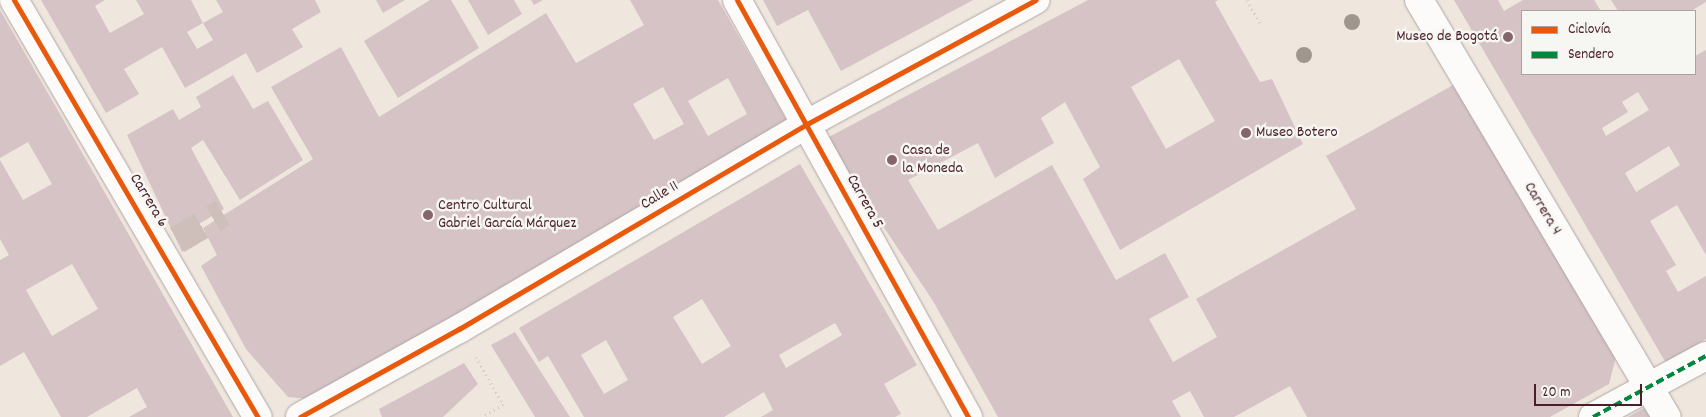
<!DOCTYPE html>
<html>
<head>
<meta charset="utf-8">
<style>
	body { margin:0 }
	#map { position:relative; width:1706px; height:417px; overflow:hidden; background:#efe7de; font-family:Dekko,sans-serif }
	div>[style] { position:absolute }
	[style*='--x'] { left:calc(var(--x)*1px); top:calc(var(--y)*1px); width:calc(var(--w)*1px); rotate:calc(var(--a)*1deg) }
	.building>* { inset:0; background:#d5c3c6 }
	.minor-tunnel>* { height:28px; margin-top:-14px; transform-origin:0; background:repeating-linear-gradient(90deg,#cebfba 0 28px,transparent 0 42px) }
	.path>* { height:3px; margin-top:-1.5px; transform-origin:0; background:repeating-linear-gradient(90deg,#d0cbca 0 1px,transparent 0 5px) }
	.roads { filter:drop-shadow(0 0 1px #afa6a2) drop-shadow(0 0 1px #afa6a2) }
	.minor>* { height:28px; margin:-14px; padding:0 14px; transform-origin:14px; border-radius:14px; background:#fdfbfa }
	.quiet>* { height:4px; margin-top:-2px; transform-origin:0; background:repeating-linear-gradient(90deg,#00873e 0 8px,transparent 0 12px) }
	.cycleway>* { height:5px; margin:-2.5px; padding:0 2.5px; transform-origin:2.5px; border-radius:2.5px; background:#e8590c }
	.trees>* { width:16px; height:16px; margin:-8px; border-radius:50%; background:#9f978d }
	.dots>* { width:14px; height:14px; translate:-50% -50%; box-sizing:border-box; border:2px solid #f6f6f2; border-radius:50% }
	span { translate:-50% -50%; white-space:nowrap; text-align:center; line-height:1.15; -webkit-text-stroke:5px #f6f6f2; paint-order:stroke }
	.poi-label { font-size:16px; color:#4a1f2b }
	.right { translate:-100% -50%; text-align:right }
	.left { translate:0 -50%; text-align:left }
	.street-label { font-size:16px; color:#4a1f2b }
	.legend { position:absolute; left:1521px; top:10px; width:175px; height:65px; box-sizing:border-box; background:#f6f6f2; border:1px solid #b1a0a2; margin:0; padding:6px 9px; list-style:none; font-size:15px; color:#4a1f2b }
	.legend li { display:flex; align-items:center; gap:10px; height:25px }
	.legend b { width:25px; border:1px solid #b1a0a2 }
	.scale { position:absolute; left:1534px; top:384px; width:108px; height:22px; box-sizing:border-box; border:2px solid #4a1f2b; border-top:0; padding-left:6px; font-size:15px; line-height:18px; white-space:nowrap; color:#4a1f2b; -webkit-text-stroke:4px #f6f6f2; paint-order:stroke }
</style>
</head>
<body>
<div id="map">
	<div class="building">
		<div style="clip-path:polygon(41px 0,105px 0,95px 6px,110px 33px,144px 14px,136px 0,191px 0,203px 23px,187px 32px,197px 49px,213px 40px,203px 23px,223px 12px,216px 0,315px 0,321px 12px,292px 29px,303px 47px,257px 73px,246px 53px,185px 88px,162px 47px,124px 69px,139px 94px,106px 113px)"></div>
		<div style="clip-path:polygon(376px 0,405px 0,383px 13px)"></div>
		<div style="clip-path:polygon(430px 0,451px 0,479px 48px,398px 98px,364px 41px)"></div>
		<div style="clip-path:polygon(468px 0,514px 0,522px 14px,488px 35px)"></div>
		<div style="clip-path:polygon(531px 0,543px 0,534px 5px)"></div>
		<div style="clip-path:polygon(evenodd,630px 0,718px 0,790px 126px,309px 399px,288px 397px,246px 349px,201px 266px,217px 255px,203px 228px,313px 159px,271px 87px,341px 47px,379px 117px,546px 13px,576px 63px,644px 25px,630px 0,728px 78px,747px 114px,708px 136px,688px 101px,728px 78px,630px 0,663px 87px,684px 124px,654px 140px,633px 104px,663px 87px)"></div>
		<div style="clip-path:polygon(763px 0,973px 0,841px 71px,808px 10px,777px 26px)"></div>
		<div style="clip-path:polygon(evenodd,1088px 0,1218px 0,1215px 2px,1260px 82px,1272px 79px,1303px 144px,1120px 250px,1083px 179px,1100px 167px,1065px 102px,1041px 118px,1054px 143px,995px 178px,978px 143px,908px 180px,938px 230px,1052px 165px,1116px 280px,1165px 253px,1189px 297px,1149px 319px,1173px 362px,1217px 337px,1196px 299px,1356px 209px,1326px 156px,1455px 84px,1616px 357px,1609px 384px,1550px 417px,1307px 417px,1290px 386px,1234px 417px,1204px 417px,1190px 391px,1172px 401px,1181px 417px,998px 417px,933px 301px,825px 139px,1088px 0,1179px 59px,1215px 121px,1166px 149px,1131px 87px,1179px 59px)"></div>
		<div style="clip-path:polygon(evenodd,1454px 0,1498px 0,1504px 11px,1523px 0,1594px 0,1601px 11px,1522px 11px,1522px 74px,1695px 74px,1695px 56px,1706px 50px,1706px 255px,1677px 205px,1650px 221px,1676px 265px,1666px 271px,1678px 292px,1706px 276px,1706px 339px,1666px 363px,1454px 0,1638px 92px,1649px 110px,1606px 136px,1602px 128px,1628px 112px,1622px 102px,1638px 92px,1454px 0,1669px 146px,1680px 165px,1636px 192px,1625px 173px,1669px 146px)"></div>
		<div style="clip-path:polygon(1611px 0,1706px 0,1706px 2px,1691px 11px,1618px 11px)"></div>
		<div style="clip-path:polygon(evenodd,0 10px,64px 121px,233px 417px,129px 417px,147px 407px,137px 388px,87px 417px,61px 417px,24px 352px,0 366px,0 260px,9px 255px,0 239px,0 160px,23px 200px,52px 184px,28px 142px,0 158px,0 10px,72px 264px,98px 309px,52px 336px,26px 290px,72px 264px)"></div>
		<div style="clip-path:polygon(233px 75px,253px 109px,268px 101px,303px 160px,240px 200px,203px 140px,191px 148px,224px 209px,197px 225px,204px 239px,182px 252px,127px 135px,173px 109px,179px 120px,201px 107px,196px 97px)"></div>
		<div style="clip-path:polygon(evenodd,800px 164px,917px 365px,884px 384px,901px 414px,895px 417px,761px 417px,773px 410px,764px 392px,724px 417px,584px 417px,548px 356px,539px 362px,519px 328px,800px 164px,702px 299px,731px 346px,702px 364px,673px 317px,702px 299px,800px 164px,835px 323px,842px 335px,786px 368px,779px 355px,835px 323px,800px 164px,606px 340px,628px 380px,604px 394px,581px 355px,606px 340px)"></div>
		<div style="clip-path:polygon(515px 332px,570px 417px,535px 417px,491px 345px)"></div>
		<div style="clip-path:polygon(464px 363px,478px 384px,443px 417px,382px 417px,379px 409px)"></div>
		<div style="clip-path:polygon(1644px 408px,1650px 417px,1628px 417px)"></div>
	</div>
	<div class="minor-tunnel">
		<div style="--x:177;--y:240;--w:53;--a:-30.4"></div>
	</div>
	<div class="path">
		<div style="--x:1247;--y:0;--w:29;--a:61"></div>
		<div style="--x:476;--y:357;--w:54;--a:60.1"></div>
		<div style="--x:503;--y:404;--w:25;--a:148"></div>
	</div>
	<div class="roads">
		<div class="minor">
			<div style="--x:14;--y:0;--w:483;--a:59.7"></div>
			<div style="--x:737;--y:0;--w:477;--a:61"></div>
			<div style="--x:1419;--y:0;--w:485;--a:59.3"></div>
			<div style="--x:300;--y:417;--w:182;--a:-29"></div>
			<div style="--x:459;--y:329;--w:404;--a:-30.5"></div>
			<div style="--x:807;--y:124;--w:260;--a:-28.5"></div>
			<div style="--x:1593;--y:417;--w:128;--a:-28.4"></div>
		</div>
	</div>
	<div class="quiet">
		<div style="--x:1593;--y:417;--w:128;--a:-28.4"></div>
	</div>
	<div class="cycleway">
		<div style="--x:14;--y:0;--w:483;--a:59.7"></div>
		<div style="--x:737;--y:0;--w:477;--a:61"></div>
		<div style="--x:300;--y:417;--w:182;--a:-29"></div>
		<div style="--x:459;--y:329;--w:404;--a:-30.5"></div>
		<div style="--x:807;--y:124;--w:260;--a:-28.5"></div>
	</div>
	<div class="trees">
		<div style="left:1352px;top:22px"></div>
		<div style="left:1304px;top:55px"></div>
	</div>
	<div class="dots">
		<div style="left:1508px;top:37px;background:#84656a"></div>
		<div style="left:1246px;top:133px;background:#84656a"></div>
		<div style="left:892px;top:160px;background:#84656a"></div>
		<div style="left:428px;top:215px;background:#84656a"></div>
	</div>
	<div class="poi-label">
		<span class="right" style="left:1498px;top:37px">Museo de Bogotá</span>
		<span class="left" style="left:1256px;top:133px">Museo Botero</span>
		<span class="left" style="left:902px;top:160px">Casa de<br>la Moneda</span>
		<span class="left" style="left:438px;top:215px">Centro Cultural<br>Gabriel García Márquez</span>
	</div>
	<div class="street-label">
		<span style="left:660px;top:196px;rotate:-31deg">Calle 11</span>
		<span style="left:148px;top:201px;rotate:59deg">Carrera 6</span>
		<span style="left:864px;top:202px;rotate:61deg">Carrera 5</span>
		<span style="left:1542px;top:209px;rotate:59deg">Carrera 4</span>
	</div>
	<ul class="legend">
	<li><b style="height:6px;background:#e8590c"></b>Ciclovía</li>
	<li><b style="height:6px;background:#00873e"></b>Sendero</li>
	</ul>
	<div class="scale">20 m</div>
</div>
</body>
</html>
